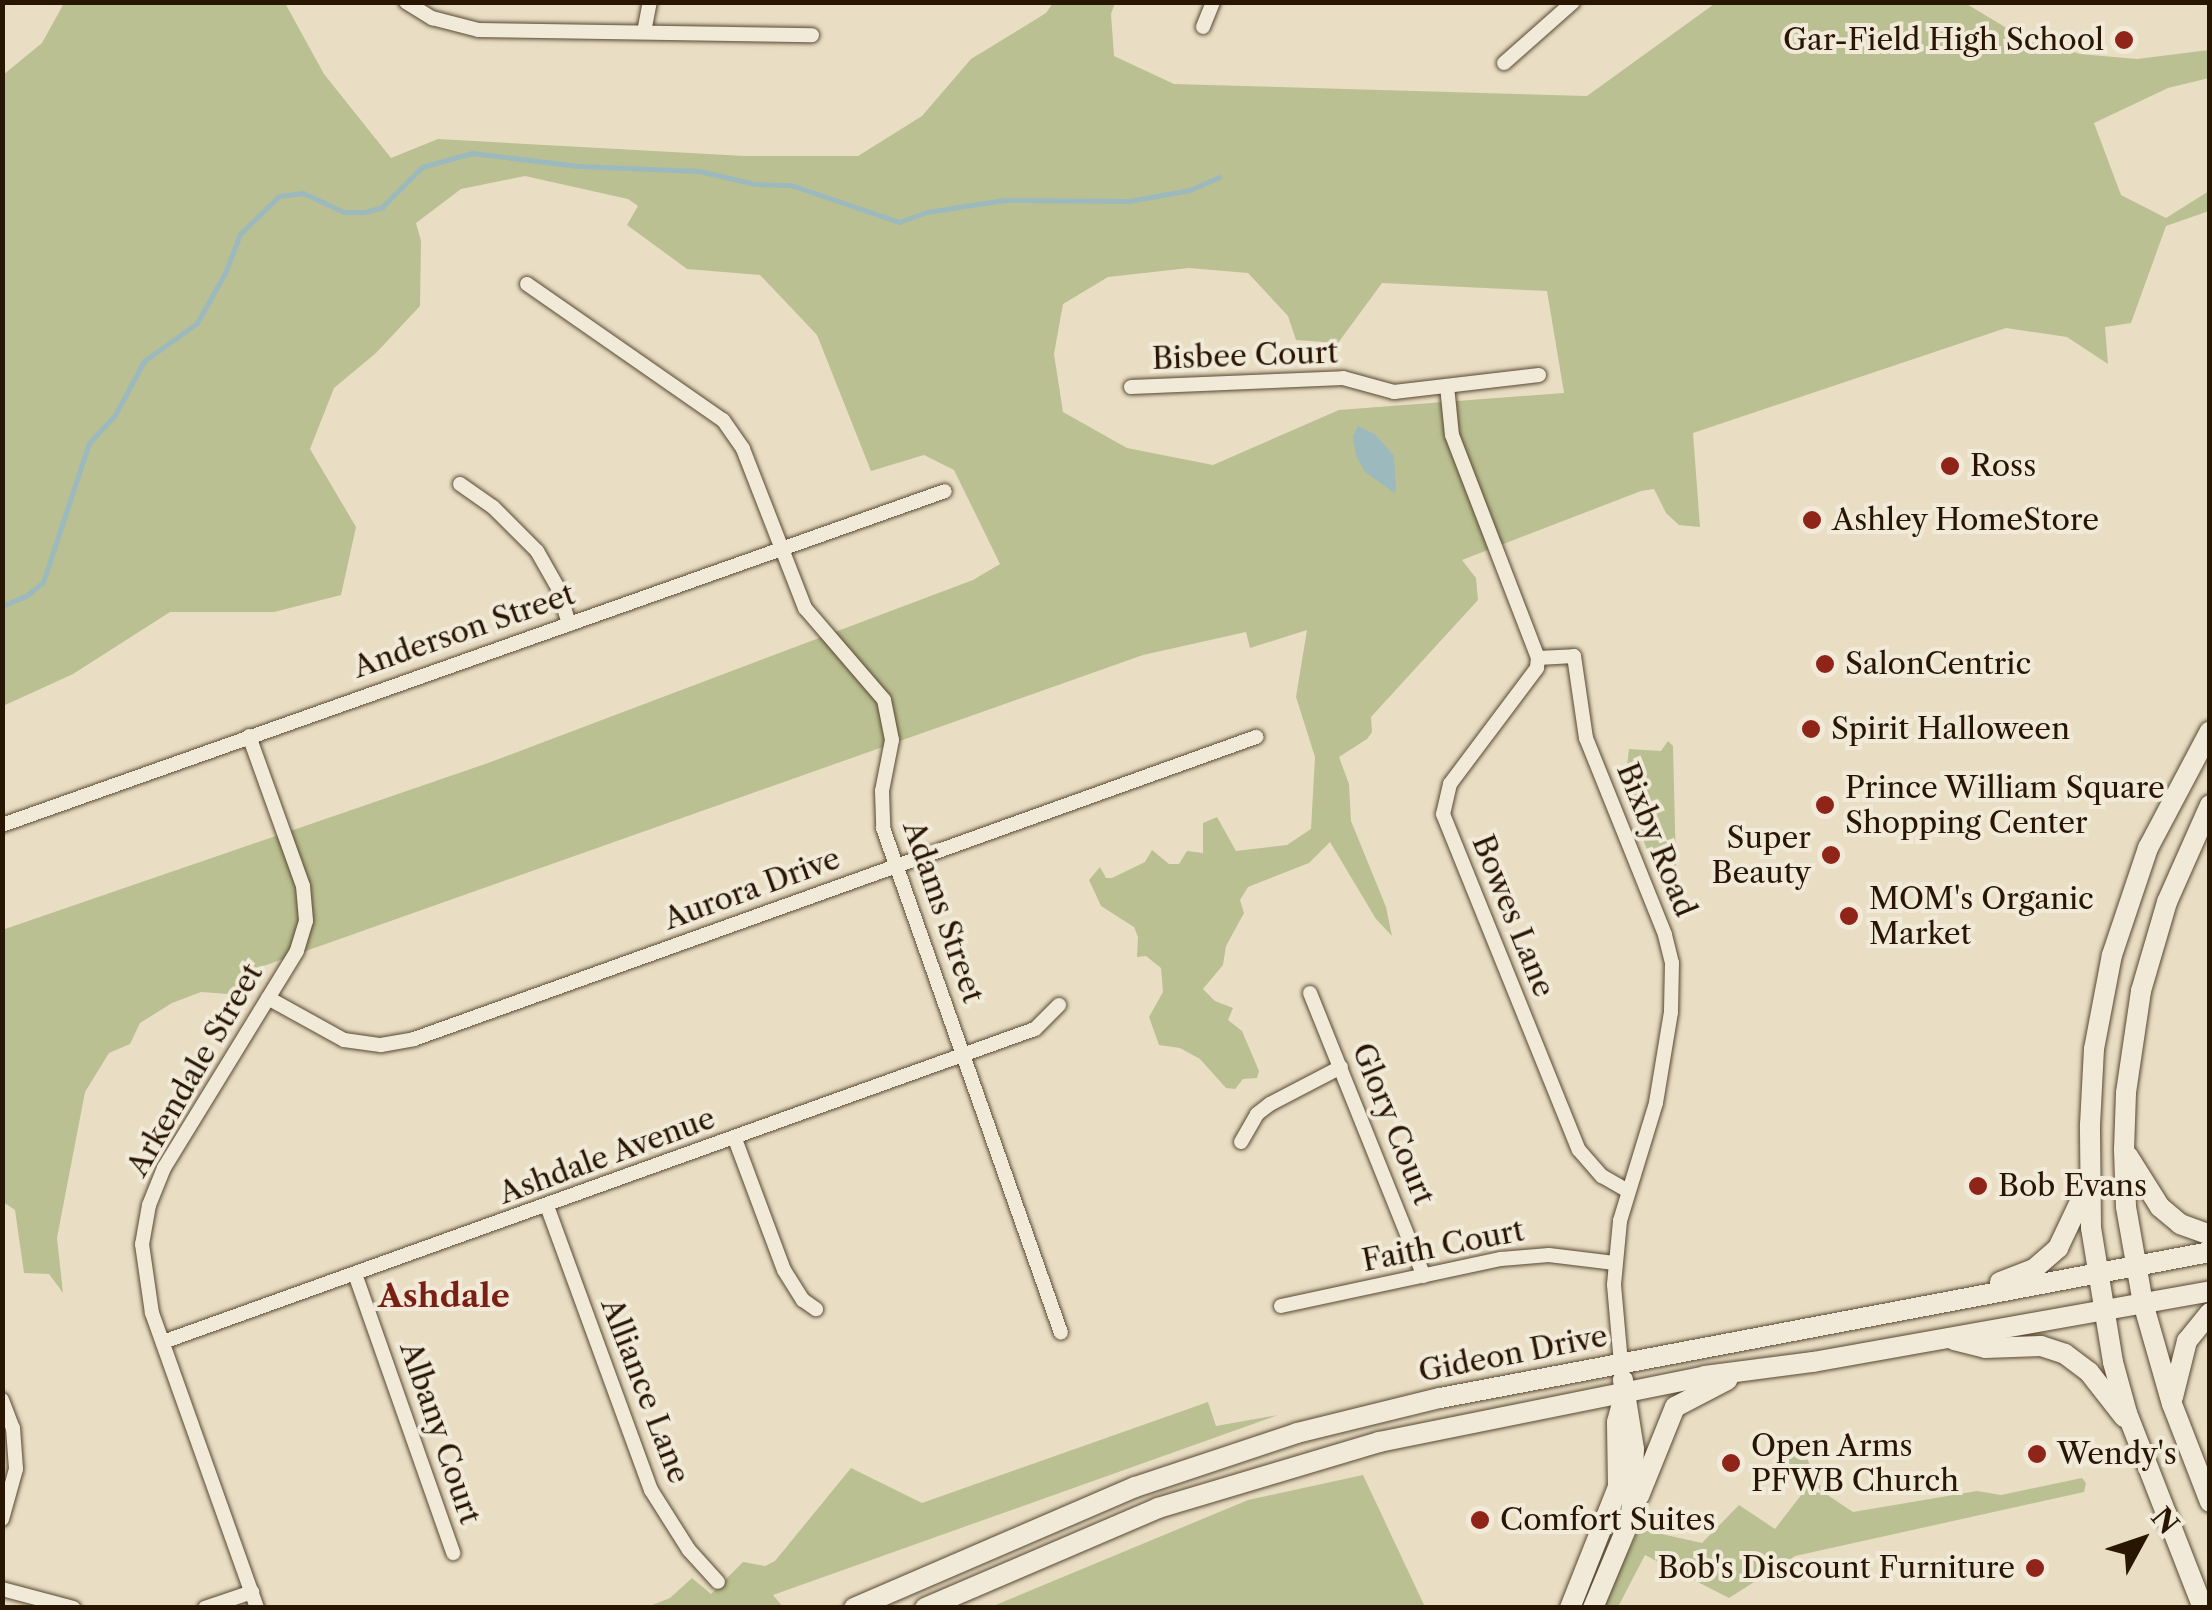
<!DOCTYPE html>
<html>
<head>
<meta charset="utf-8">
<style>
	body { margin:0 }
	#map { position:relative; width:2212px; height:1610px; overflow:hidden; background:#e9dec4; font-family:"Libre Caslon Text",serif }
	div>[style] { position:absolute }
	[style*='--x'] { left:calc(var(--x)*1px); top:calc(var(--y)*1px); width:calc(var(--w)*1px); rotate:calc(var(--a)*1deg) }
	.green>* { inset:0; background:#bac091 }
	.water>* { inset:0; background:#9cb9be }
	.stream>* { height:5px; margin:-2.5px; padding:0 2.5px; transform-origin:2.5px; border-radius:2.5px; background:#9cb9be }
	.roads { filter:drop-shadow(0 0 2px #594832) drop-shadow(0 0 2px #594832) }
	.street>* { height:14px; margin:-7px; padding:0 7px; transform-origin:7px; border-radius:7px; background:#f1ead9 }
	.secondary>* { height:20px; margin:-10px; padding:0 10px; transform-origin:10px; border-radius:10px; background:#f1ead9 }
	.dots>* { width:28px; height:28px; translate:-50% -50%; box-sizing:border-box; border:5px solid #f1ead9; border-radius:50% }
	span { translate:-50% -50%; white-space:nowrap; text-align:center; line-height:1.15; -webkit-text-stroke:8px #f1ead9; paint-order:stroke }
	.poi-label { font-size:30px; color:#291602 }
	.right { translate:-100% -50%; text-align:right }
	.left { translate:0 -50%; text-align:left }
	.street-label { font-size:30px; color:#291602 }
	.neighbourhood-label { font-size:32px; color:#7a1f14; font-weight:700 }
	.frame { position:absolute; inset:0; border:5px solid #291602; pointer-events:none }
	.north { position:absolute; left:2092px; top:1490px; width:100px; height:100px; -webkit-text-stroke:8px #f1ead9; paint-order:stroke; rotate:50deg; font-size:28px; font-weight:700; line-height:40px; text-align:center; color:#291602 }
	.north::after { content:''; display:block; margin:auto; width:35px; height:45px; background:#291602; clip-path:polygon(50% 0,100% 100%,50% 72%,0 100%) }
</style>
</head>
<body>
<div id="map">
	<div class="green">
		<div style="clip-path:polygon(evenodd,1717px 2px,1965px 3px,2010px 30px,2080px 54px,2137px 59px,2209px 50px,2209px 78px,2168px 88px,2094px 123px,2121px 195px,2166px 218px,2209px 191px,2209px 211px,2166px 226px,2131px 323px,2105px 327px,2108px 364px,2067px 337px,2006px 328px,1693px 433px,1700px 527px,1679px 525px,1666px 513px,1654px 489px,1641px 491px,1462px 560px,1476px 578px,1478px 600px,1371px 717px,1372px 732px,1367px 739px,1339px 757px,1349px 784px,1351px 821px,1386px 907px,1392px 936px,1376px 919px,1330px 842px,1309px 863px,1248px 887px,1240px 900px,1244px 913px,1226px 946px,1223px 965px,1203px 989px,1215px 1001px,1233px 1008px,1228px 1020px,1242px 1031px,1259px 1071px,1257px 1078px,1243px 1079px,1235px 1089px,1226px 1088px,1200px 1059px,1180px 1048px,1159px 1045px,1149px 1017px,1163px 992px,1161px 968px,1146px 956px,1137px 957px,1138px 937px,1134px 927px,1101px 906px,1089px 880px,1100px 867px,1106px 878px,1112px 878px,1145px 862px,1152px 850px,1169px 864px,1179px 864px,1187px 851px,1203px 853px,1203px 823px,1217px 817px,1236px 851px,1287px 845px,1311px 829px,1315px 757px,1296px 697px,1307px 630px,1250px 648px,1246px 632px,1143px 655px,255px 969px,242px 995px,201px 992px,172px 1003px,140px 1023px,130px 1044px,109px 1053px,85px 1092px,57px 1238px,63px 1293px,49px 1274px,24px 1273px,15px 1210px,3px 1202px,2px 930px,488px 763px,973px 580px,1000px 564px,954px 470px,924px 455px,871px 471px,817px 335px,760px 275px,687px 269px,627px 225px,638px 206px,628px 199px,525px 176px,461px 189px,416px 223px,421px 241px,420px 306px,376px 353px,334px 388px,310px 449px,356px 527px,341px 595px,274px 612px,170px 612px,73px 674px,3px 706px,3px 75px,42px 43px,64px 3px,285px 3px,324px 74px,391px 158px,438px 139px,745px 156px,858px 156px,922px 116px,971px 59px,1046px 13px,1053px 3px,1115px 3px,1111px 14px,1114px 56px,1174px 84px,1587px 96px,1717px 2px,1189px 268px,1248px 273px,1288px 316px,1296px 340px,1338px 343px,1382px 283px,1547px 291px,1564px 393px,1339px 410px,1213px 465px,1127px 448px,1063px 412px,1054px 354px,1063px 304px,1108px 277px,1189px 268px)"></div>
		<div style="clip-path:polygon(1668px 741px,1673px 746px,1676px 868px,1651px 860px,1624px 790px,1629px 749px,1661px 751px)"></div>
		<div style="clip-path:polygon(1208px 1402px,1216px 1426px,1278px 1415px,773px 1595px,783px 1607px,645px 1608px,670px 1598px,692px 1578px,711px 1594px,743px 1562px,765px 1566px,775px 1561px,851px 1468px,922px 1503px)"></div>
		<div style="clip-path:polygon(1798px 1440px,1823px 1492px,1853px 1512px,1977px 1491px,2001px 1495px,2082px 1478px,2086px 1483px,2084px 1492px,1795px 1556px,1729px 1598px,1645px 1555px,1618px 1607px,1601px 1608px,1639px 1529px,1702px 1543px,1739px 1505px,1775px 1529px,1805px 1490px,1767px 1445px)"></div>
		<div style="clip-path:polygon(1363px 1475px,1425px 1607px,991px 1607px,1248px 1500px)"></div>
	</div>
	<div class="water">
		<div style="clip-path:polygon(1358px 426px,1376px 435px,1394px 456px,1396px 494px,1365px 472px,1356px 456px,1353px 436px)"></div>
	</div>
	<div class="stream">
		<div style="--x:2;--y:606;--w:26;--a:-23"></div>
		<div style="--x:26;--y:596;--w:22;--a:-39"></div>
		<div style="--x:43;--y:582;--w:146;--a:-71.7"></div>
		<div style="--x:89;--y:443;--w:38;--a:-47"></div>
		<div style="--x:115;--y:415;--w:61;--a:-61.8"></div>
		<div style="--x:144;--y:361;--w:65;--a:-35.6"></div>
		<div style="--x:197;--y:323;--w:57;--a:-60.8"></div>
		<div style="--x:225;--y:273;--w:42;--a:-69"></div>
		<div style="--x:240;--y:234;--w:54;--a:-44.3"></div>
		<div style="--x:279;--y:196;--w:24;--a:-7"></div>
		<div style="--x:303;--y:193;--w:45;--a:24.9"></div>
		<div style="--x:344;--y:212;--w:21;--a:0"></div>
		<div style="--x:365;--y:212;--w:18;--a:-16"></div>
		<div style="--x:382;--y:207;--w:57;--a:-45"></div>
		<div style="--x:422;--y:167;--w:52;--a:-15.6"></div>
		<div style="--x:472;--y:153;--w:107;--a:7"></div>
		<div style="--x:578;--y:166;--w:121;--a:2.4"></div>
		<div style="--x:699;--y:171;--w:57;--a:13.1"></div>
		<div style="--x:755;--y:184;--w:36;--a:2"></div>
		<div style="--x:791;--y:185;--w:114;--a:18.9"></div>
		<div style="--x:899;--y:222;--w:30;--a:-20"></div>
		<div style="--x:927;--y:212;--w:78;--a:-8.9"></div>
		<div style="--x:1004;--y:200;--w:125;--a:0.5"></div>
		<div style="--x:1129;--y:201;--w:62;--a:-10.2"></div>
		<div style="--x:1190;--y:190;--w:32;--a:-24"></div>
	</div>
	<div class="roads">
		<div class="street">
			<div style="--x:406;--y:2;--w:31;--a:32"></div>
			<div style="--x:432;--y:18;--w:48;--a:14.6"></div>
			<div style="--x:478;--y:30;--w:334;--a:0.9"></div>
			<div style="--x:1203;--y:27;--w:27;--a:-68"></div>
			<div style="--x:644;--y:32;--w:31;--a:-79"></div>
			<div style="--x:1504;--y:63;--w:92;--a:-41.5"></div>
			<div style="--x:527;--y:284;--w:239;--a:34.8"></div>
			<div style="--x:723;--y:420;--w:35;--a:55"></div>
			<div style="--x:743;--y:449;--w:171;--a:68.7"></div>
			<div style="--x:805;--y:608;--w:121;--a:49.3"></div>
			<div style="--x:884;--y:700;--w:41;--a:78.7"></div>
			<div style="--x:892;--y:740;--w:52;--a:101.1"></div>
			<div style="--x:882;--y:791;--w:37;--a:88"></div>
			<div style="--x:883;--y:828;--w:535;--a:70.58"></div>
			<div style="--x:1447;--y:386;--w:49;--a:84.2"></div>
			<div style="--x:1452;--y:435;--w:239;--a:68.9"></div>
			<div style="--x:1131;--y:387;--w:212;--a:-2.4"></div>
			<div style="--x:1343;--y:378;--w:53;--a:15.4"></div>
			<div style="--x:1394;--y:392;--w:146;--a:-6.7"></div>
			<div style="--x:460;--y:484;--w:40;--a:34.9"></div>
			<div style="--x:493;--y:507;--w:62;--a:45"></div>
			<div style="--x:537;--y:551;--w:43;--a:60.4"></div>
			<div style="--x:558;--y:588;--w:38;--a:73"></div>
			<div style="--x:1538;--y:658;--w:36;--a:-3"></div>
			<div style="--x:1574;--y:656;--w:83;--a:81.7"></div>
			<div style="--x:1586;--y:738;--w:212;--a:68.1"></div>
			<div style="--x:1665;--y:935;--w:29;--a:76"></div>
			<div style="--x:1672;--y:963;--w:49;--a:91.2"></div>
			<div style="--x:1671;--y:1012;--w:92;--a:99.4"></div>
			<div style="--x:1656;--y:1103;--w:123;--a:107"></div>
			<div style="--x:1620;--y:1221;--w:64;--a:95.4"></div>
			<div style="--x:1614;--y:1285;--w:78;--a:84.9"></div>
			<div style="--x:1538;--y:658;--w:10;--a:96"></div>
			<div style="--x:1537;--y:668;--w:145;--a:126.9"></div>
			<div style="--x:1450;--y:784;--w:31;--a:103"></div>
			<div style="--x:1443;--y:814;--w:362;--a:68"></div>
			<div style="--x:1579;--y:1150;--w:35;--a:49"></div>
			<div style="--x:1602;--y:1176;--w:30;--a:30"></div>
			<div style="--x:249;--y:736;--w:159;--a:70.2"></div>
			<div style="--x:303;--y:886;--w:35;--a:85"></div>
			<div style="--x:306;--y:921;--w:31;--a:107"></div>
			<div style="--x:297;--y:951;--w:255;--a:121.5"></div>
			<div style="--x:164;--y:1168;--w:40;--a:112"></div>
			<div style="--x:149;--y:1205;--w:40;--a:100"></div>
			<div style="--x:142;--y:1244;--w:70;--a:81.8"></div>
			<div style="--x:152;--y:1313;--w:313;--a:70.4"></div>
			<div style="--x:2;--y:825;--w:1000;--a:-19.5"></div>
			<div style="--x:1310;--y:993;--w:305;--a:68.1"></div>
			<div style="--x:268;--y:998;--w:87;--a:28.9"></div>
			<div style="--x:344;--y:1040;--w:37;--a:8"></div>
			<div style="--x:381;--y:1045;--w:34;--a:-10"></div>
			<div style="--x:414;--y:1039;--w:895;--a:-19.73"></div>
			<div style="--x:735;--y:1139;--w:140;--a:69.5"></div>
			<div style="--x:784;--y:1270;--w:36;--a:58"></div>
			<div style="--x:803;--y:1300;--w:16;--a:35"></div>
			<div style="--x:1241;--y:1142;--w:32;--a:-60"></div>
			<div style="--x:1257;--y:1114;--w:16;--a:-38"></div>
			<div style="--x:1270;--y:1104;--w:80;--a:-27.5"></div>
			<div style="--x:547;--y:1206;--w:302;--a:69.9"></div>
			<div style="--x:651;--y:1490;--w:71;--a:57.7"></div>
			<div style="--x:689;--y:1550;--w:43;--a:47.8"></div>
			<div style="--x:355;--y:1274;--w:296;--a:70.6"></div>
			<div style="--x:1281;--y:1306;--w:225;--a:-12.1"></div>
			<div style="--x:1501;--y:1259;--w:48;--a:-4.8"></div>
			<div style="--x:1549;--y:1255;--w:66;--a:6.9"></div>
			<div style="--x:163;--y:1342;--w:926;--a:-19.75"></div>
			<div style="--x:1035;--y:1029;--w:34;--a:-45"></div>
			<div style="--x:2;--y:1400;--w:30;--a:69"></div>
			<div style="--x:13;--y:1428;--w:41;--a:85.8"></div>
			<div style="--x:16;--y:1469;--w:52;--a:105.6"></div>
			<div style="--x:2;--y:1589;--w:74;--a:14.8"></div>
			<div style="--x:205;--y:1608;--w:50;--a:-18.8"></div>
		</div>
		<div class="secondary">
			<div style="--x:2210;--y:805;--w:106;--a:113.9"></div>
			<div style="--x:2167;--y:902;--w:93;--a:106.3"></div>
			<div style="--x:2141;--y:991;--w:103;--a:98.4"></div>
			<div style="--x:2126;--y:1093;--w:57;--a:92"></div>
			<div style="--x:2124;--y:1150;--w:57;--a:88"></div>
			<div style="--x:2126;--y:1207;--w:97;--a:80"></div>
			<div style="--x:2143;--y:1303;--w:105;--a:74"></div>
			<div style="--x:2172;--y:1404;--w:105;--a:68.8"></div>
			<div style="--x:2128;--y:1156;--w:60;--a:57.9"></div>
			<div style="--x:2160;--y:1207;--w:26;--a:40"></div>
			<div style="--x:2180;--y:1224;--w:32;--a:20"></div>
			<div style="--x:2000;--y:1282;--w:36;--a:-21"></div>
			<div style="--x:2034;--y:1269;--w:32;--a:-41"></div>
			<div style="--x:2058;--y:1248;--w:68;--a:-64.6"></div>
			<div style="--x:1954;--y:1340;--w:32;--a:14"></div>
			<div style="--x:1985;--y:1348;--w:56;--a:-2"></div>
			<div style="--x:2041;--y:1346;--w:25;--a:18"></div>
			<div style="--x:2065;--y:1354;--w:30;--a:37"></div>
			<div style="--x:2089;--y:1372;--w:57;--a:52.1"></div>
			<div style="--x:2173;--y:1397;--w:58;--a:-76"></div>
			<div style="--x:2187;--y:1341;--w:36;--a:-51"></div>
			<div style="--x:1639;--y:1496;--w:96;--a:-68"></div>
			<div style="--x:1675;--y:1407;--w:59;--a:-27.4"></div>
			<div style="--x:854;--y:1608;--w:306;--a:-23.3"></div>
			<div style="--x:1135;--y:1487;--w:171;--a:-18.4"></div>
			<div style="--x:1297;--y:1433;--w:147;--a:-13.8"></div>
			<div style="--x:1440;--y:1398;--w:784;--a:-10.74"></div>
			<div style="--x:925;--y:1608;--w:254;--a:-23.2"></div>
			<div style="--x:1158;--y:1508;--w:231;--a:-16.6"></div>
			<div style="--x:1379;--y:1442;--w:333;--a:-11.4"></div>
			<div style="--x:1705;--y:1376;--w:109;--a:-7.4"></div>
			<div style="--x:1813;--y:1362;--w:403;--a:-10.1"></div>
			<div style="--x:1570;--y:1608;--w:130;--a:-68.4"></div>
			<div style="--x:1618;--y:1487;--w:65;--a:-90.9"></div>
			<div style="--x:1617;--y:1422;--w:30;--a:-75"></div>
			<div style="--x:1593;--y:1608;--w:99;--a:-67.3"></div>
			<div style="--x:1631;--y:1517;--w:68;--a:-87.5"></div>
			<div style="--x:1634;--y:1449;--w:70;--a:-99.1"></div>
			<div style="--x:2203;--y:1608;--w:209;--a:-111.3"></div>
			<div style="--x:2127;--y:1413;--w:53;--a:-105.4"></div>
			<div style="--x:2113;--y:1362;--w:136;--a:-99.3"></div>
			<div style="--x:2091;--y:1228;--w:103;--a:-90.6"></div>
			<div style="--x:2090;--y:1125;--w:76;--a:-87"></div>
			<div style="--x:2094;--y:1049;--w:96;--a:-79.2"></div>
			<div style="--x:2112;--y:955;--w:113;--a:-71.4"></div>
			<div style="--x:2148;--y:848;--w:132;--a:-62.1"></div>
		</div>
	</div>
	<div class="dots">
		<div style="left:2124px;top:40px;background:#8f2418"></div>
		<div style="left:1950px;top:466px;background:#8f2418"></div>
		<div style="left:1812px;top:520px;background:#8f2418"></div>
		<div style="left:1825px;top:664px;background:#8f2418"></div>
		<div style="left:1811px;top:729px;background:#8f2418"></div>
		<div style="left:1825px;top:805px;background:#8f2418"></div>
		<div style="left:1831px;top:855px;background:#8f2418"></div>
		<div style="left:1849px;top:916px;background:#8f2418"></div>
		<div style="left:1978px;top:1186px;background:#8f2418"></div>
		<div style="left:2037px;top:1454px;background:#8f2418"></div>
		<div style="left:1731px;top:1463px;background:#8f2418"></div>
		<div style="left:1480px;top:1520px;background:#8f2418"></div>
		<div style="left:2035px;top:1568px;background:#8f2418"></div>
	</div>
	<div class="poi-label">
		<span class="right" style="left:2104px;top:40px">Gar-Field High School</span>
		<span class="left" style="left:1970px;top:466px">Ross</span>
		<span class="left" style="left:1832px;top:520px">Ashley HomeStore</span>
		<span class="left" style="left:1845px;top:664px">SalonCentric</span>
		<span class="left" style="left:1831px;top:729px">Spirit Halloween</span>
		<span class="left" style="left:1845px;top:805px">Prince William Square<br>Shopping Center</span>
		<span class="right" style="left:1811px;top:855px">Super<br>Beauty</span>
		<span class="left" style="left:1869px;top:916px">MOM's Organic<br>Market</span>
		<span class="left" style="left:1998px;top:1186px">Bob Evans</span>
		<span class="left" style="left:1751px;top:1463px">Open Arms<br>PFWB Church</span>
		<span class="left" style="left:2057px;top:1454px">Wendy's</span>
		<span class="left" style="left:1500px;top:1520px">Comfort Suites</span>
		<span class="right" style="left:2015px;top:1568px">Bob's Discount Furniture</span>
	</div>
	<div class="street-label">
		<span style="left:1245px;top:356px;rotate:-2deg">Bisbee Court</span>
		<span style="left:464px;top:631px;rotate:-19deg">Anderson Street</span>
		<span style="left:1656px;top:840px;rotate:68deg">Bixby Road</span>
		<span style="left:752px;top:889px;rotate:-20deg">Aurora Drive</span>
		<span style="left:943px;top:912px;rotate:71deg">Adams Street</span>
		<span style="left:1513px;top:916px;rotate:68deg">Bowes Lane</span>
		<span style="left:195px;top:1070px;rotate:-60deg">Arkendale Street</span>
		<span style="left:1393px;top:1124px;rotate:68deg">Glory Court</span>
		<span style="left:607px;top:1156px;rotate:-20deg">Ashdale Avenue</span>
		<span style="left:1443px;top:1246px;rotate:-11deg">Faith Court</span>
		<span style="left:1513px;top:1354px;rotate:-11deg">Gideon Drive</span>
		<span style="left:645px;top:1391px;rotate:69deg">Alliance Lane</span>
		<span style="left:440px;top:1433px;rotate:71deg">Albany Court</span>
	</div>
	<div class="neighbourhood-label">
		<span style="left:444px;top:1296px">Ashdale</span>
	</div>
	<div class="frame"></div>
	<div class="north">N</div>
</div>
</body>
</html>
